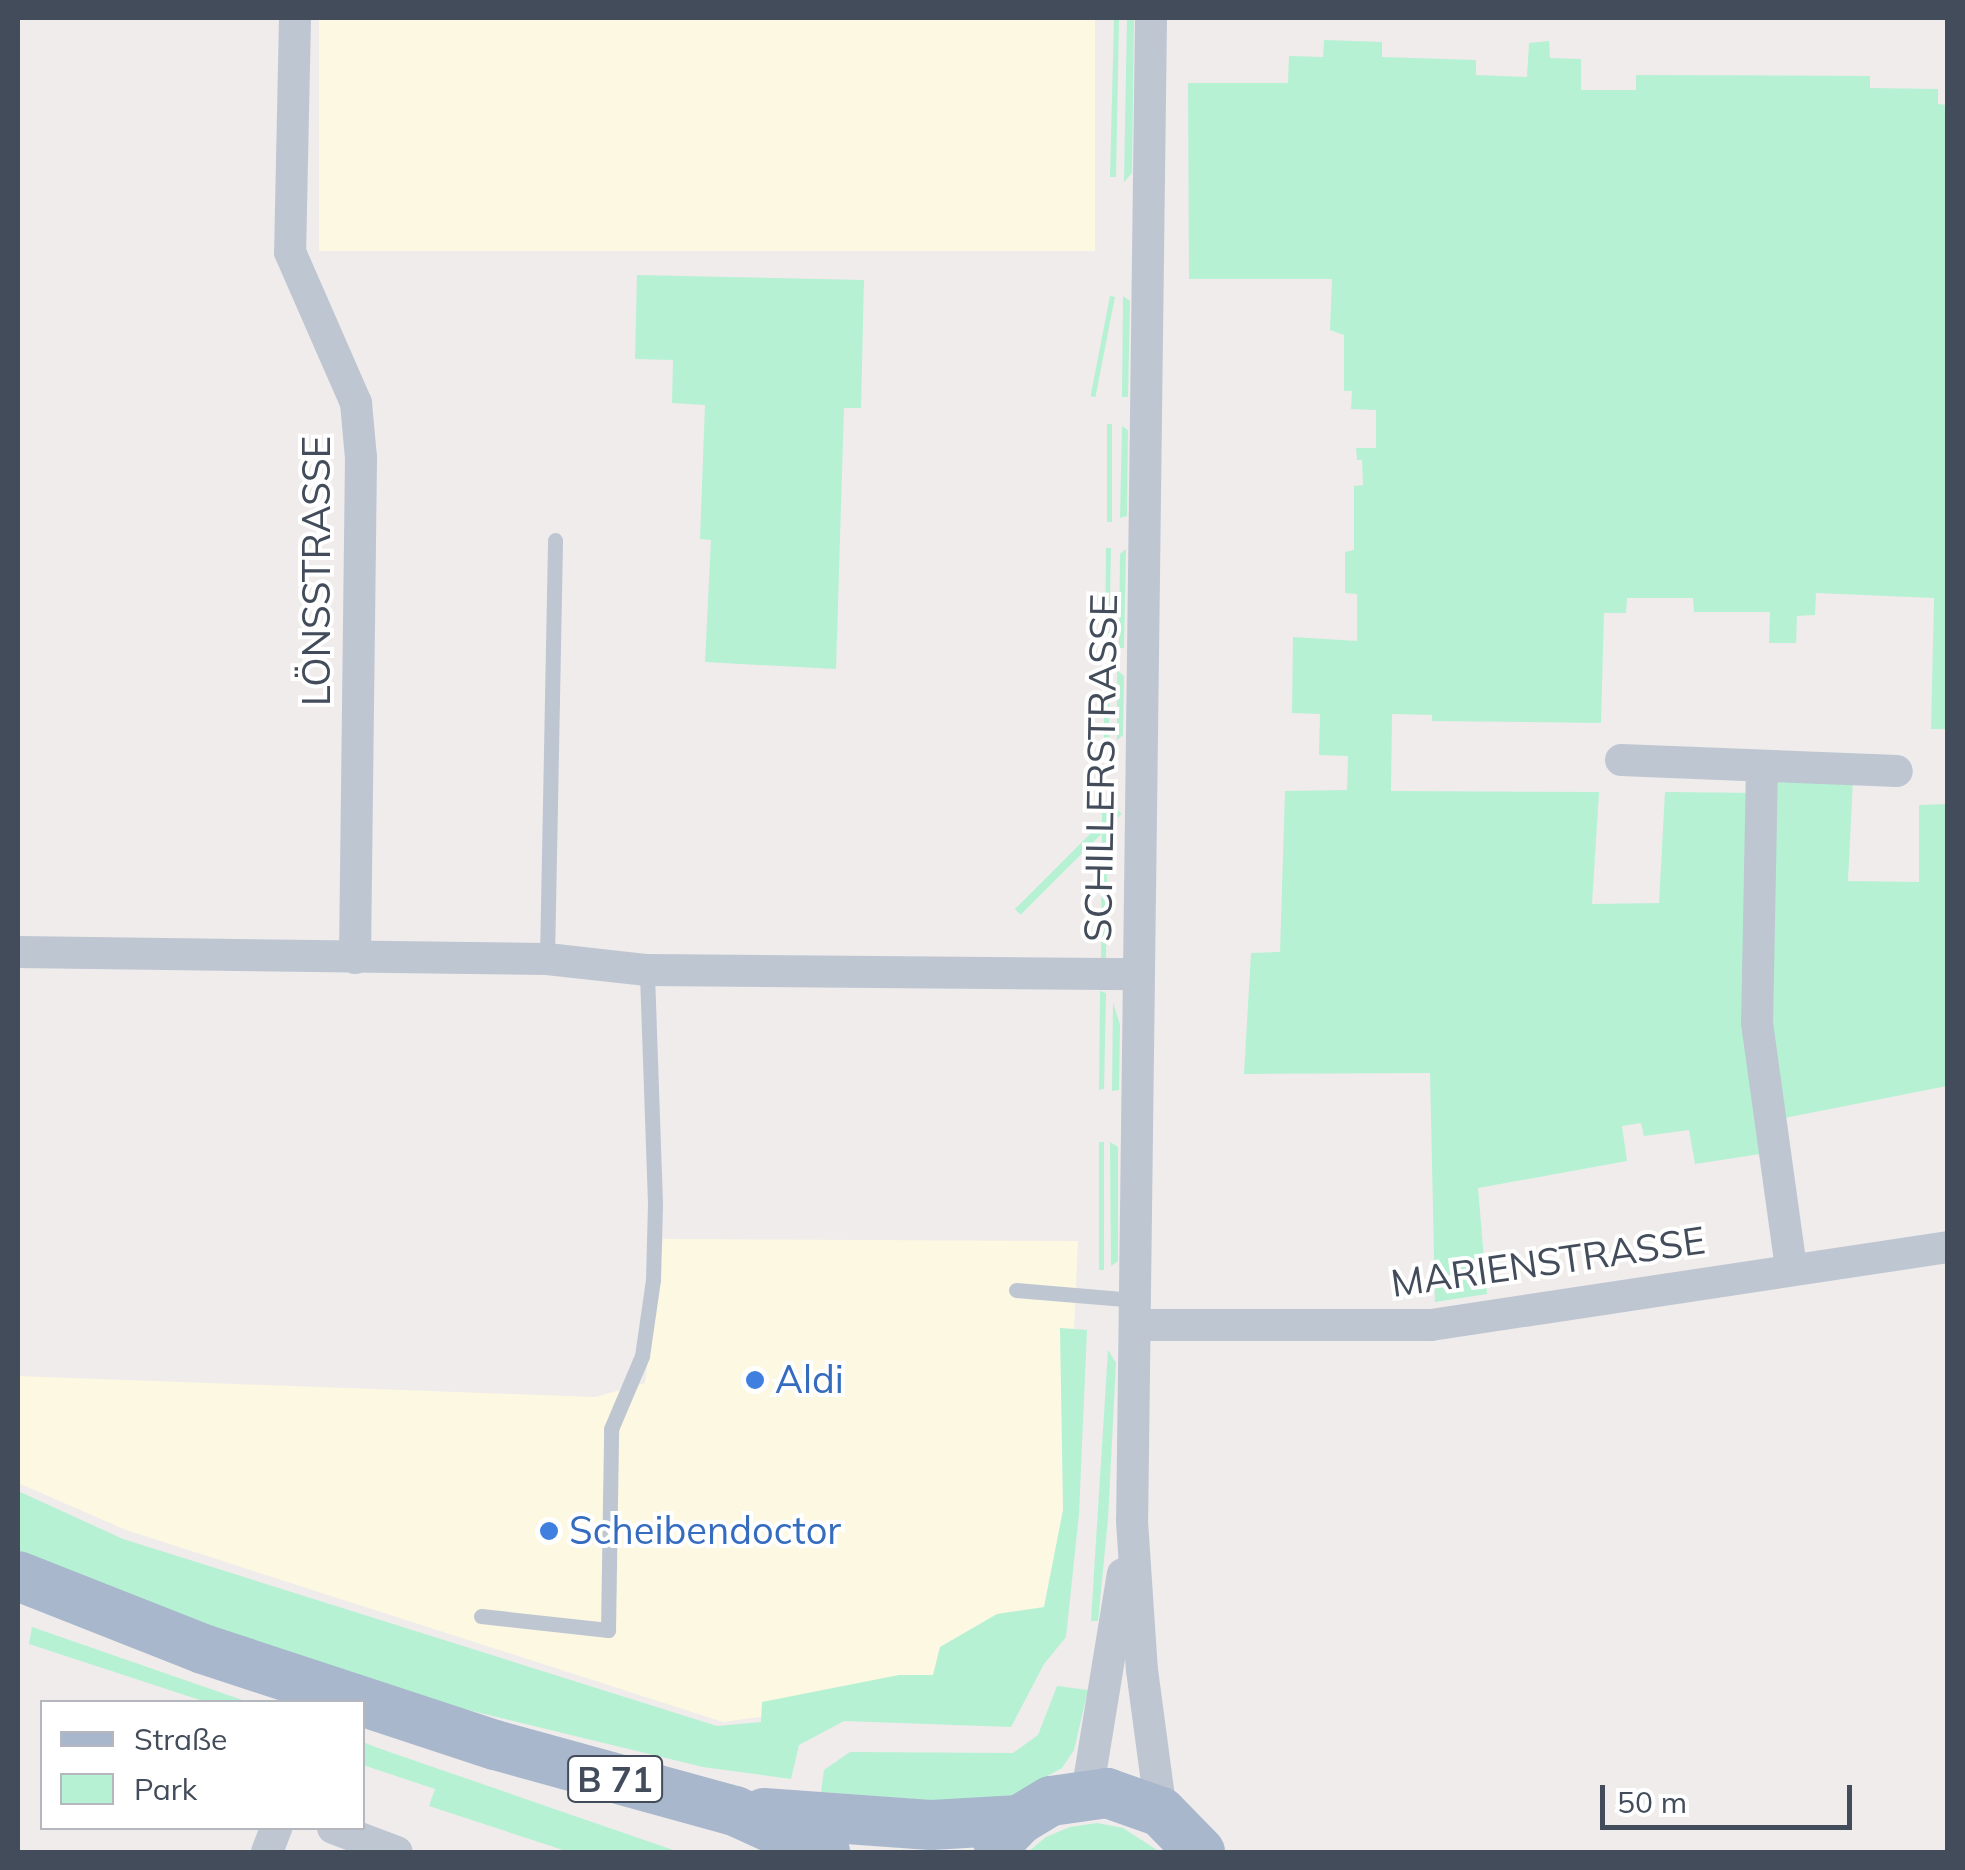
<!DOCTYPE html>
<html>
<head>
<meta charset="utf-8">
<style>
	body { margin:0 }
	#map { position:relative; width:1965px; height:1870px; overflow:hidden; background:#efeceb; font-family:Mulish,sans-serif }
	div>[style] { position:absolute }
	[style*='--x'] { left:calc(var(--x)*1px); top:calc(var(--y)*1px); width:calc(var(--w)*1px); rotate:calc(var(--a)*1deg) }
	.commercial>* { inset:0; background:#fcf8e2; transform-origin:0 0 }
	.green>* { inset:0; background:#b6f1d4; transform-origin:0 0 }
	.lane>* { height:15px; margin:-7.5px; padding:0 7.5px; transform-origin:7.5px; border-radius:7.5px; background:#bec6d2 }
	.street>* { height:32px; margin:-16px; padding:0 16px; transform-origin:16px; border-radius:16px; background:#bec6d2 }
	.primary>* { height:50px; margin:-25px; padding:0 25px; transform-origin:25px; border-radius:25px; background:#a9b7cd }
	.dots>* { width:28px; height:28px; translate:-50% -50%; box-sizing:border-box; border:5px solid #fff; border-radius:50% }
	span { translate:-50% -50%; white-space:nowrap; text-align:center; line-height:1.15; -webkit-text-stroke:8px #fff; paint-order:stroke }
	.shield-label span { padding:2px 8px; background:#fff; border:2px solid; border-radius:8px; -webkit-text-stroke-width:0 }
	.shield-label { font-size:35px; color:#434c5a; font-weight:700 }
	.street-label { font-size:38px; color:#434c5a }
	.shop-label { font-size:38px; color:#366cbe }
	.left { translate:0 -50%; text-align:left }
	.frame { position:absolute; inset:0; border:20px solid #434c5a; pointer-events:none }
	.legend { position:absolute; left:40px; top:1700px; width:325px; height:130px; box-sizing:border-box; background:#fff; border:2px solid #b4b7bd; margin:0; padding:12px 18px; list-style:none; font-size:30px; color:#434c5a }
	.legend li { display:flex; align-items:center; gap:20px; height:50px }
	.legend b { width:50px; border:2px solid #b4b7bd }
	.scale { position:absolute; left:1600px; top:1785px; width:252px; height:45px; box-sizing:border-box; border:5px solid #434c5a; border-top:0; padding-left:12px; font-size:30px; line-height:35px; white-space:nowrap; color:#434c5a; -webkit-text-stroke:8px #fff; paint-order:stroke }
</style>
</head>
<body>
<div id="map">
	<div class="commercial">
		<div style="left:319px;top:18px;width:776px;height:233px"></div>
		<div style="clip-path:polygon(663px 1239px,1078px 1241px,1061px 1627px,927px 1695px,723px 1722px,126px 1530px,18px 1483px,18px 1376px,595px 1397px,645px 1383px)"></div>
	</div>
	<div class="green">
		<div style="clip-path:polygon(1114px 18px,1119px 18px,1116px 177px,1110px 177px)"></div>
		<div style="clip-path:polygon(1127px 18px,1134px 18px,1132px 173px,1124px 182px)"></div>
		<div style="clip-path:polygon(1324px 40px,1382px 42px,1382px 57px,1476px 60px,1476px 75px,1527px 77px,1529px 43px,1549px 41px,1550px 58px,1581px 59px,1581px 90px,1636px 90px,1636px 75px,1870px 76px,1870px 88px,1938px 89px,1938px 104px,1947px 105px,1947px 729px,1931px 729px,1934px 598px,1816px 593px,1815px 615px,1797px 616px,1796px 643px,1769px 643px,1770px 612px,1694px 612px,1693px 598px,1627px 598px,1626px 613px,1604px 613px,1601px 723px,1432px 721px,1432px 715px,1392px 714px,1391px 791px,1599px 792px,1592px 904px,1659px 903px,1665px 792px,1761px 793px,1773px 1152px,1695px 1164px,1689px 1130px,1644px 1136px,1641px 1123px,1622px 1126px,1627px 1161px,1478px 1188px,1487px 1294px,1435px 1302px,1430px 1073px,1244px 1074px,1251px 953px,1280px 952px,1285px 791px,1347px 790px,1348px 756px,1319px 755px,1320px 714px,1292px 713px,1293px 637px,1357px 641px,1357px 594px,1345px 593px,1345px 552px,1354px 550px,1354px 486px,1363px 485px,1362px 460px,1357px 460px,1356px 448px,1376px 448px,1376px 410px,1351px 409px,1352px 391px,1344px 391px,1344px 335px,1330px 330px,1332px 279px,1189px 279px,1188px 83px,1288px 83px,1289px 56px,1323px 57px)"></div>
		<div style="clip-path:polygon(637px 275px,864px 280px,861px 408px,844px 408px,836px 669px,705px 662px,711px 540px,700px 539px,705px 405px,672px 403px,673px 360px,635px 359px)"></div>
		<div style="left:1110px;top:296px;width:5px;height:102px;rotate:11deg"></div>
		<div style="clip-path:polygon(1123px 296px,1130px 301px,1128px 397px,1122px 397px)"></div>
		<div style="left:1107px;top:424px;width:5px;height:98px"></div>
		<div style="clip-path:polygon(1122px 426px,1128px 430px,1127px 516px,1120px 518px)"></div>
		<div style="clip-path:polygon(1106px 548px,1111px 548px,1109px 649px,1105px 650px)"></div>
		<div style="clip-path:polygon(1126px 549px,1124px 648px,1119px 648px,1120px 554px)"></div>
		<div style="left:1104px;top:668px;width:5px;height:75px"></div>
		<div style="clip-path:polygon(1117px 670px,1124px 676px,1123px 735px,1117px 740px)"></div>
		<div style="clip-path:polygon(1853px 779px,1848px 881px,1919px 882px,1919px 805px,1947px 804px,1947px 1086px,1774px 1120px,1764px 781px)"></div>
		<div style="clip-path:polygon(1102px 808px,1108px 808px,1106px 958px,1101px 958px)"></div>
		<div style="left:1116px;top:808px;width:8px;height:143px;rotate:45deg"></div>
		<div style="clip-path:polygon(1100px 991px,1106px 993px,1104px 1089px,1099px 1090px)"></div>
		<div style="clip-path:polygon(1113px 1002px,1120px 1025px,1119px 1090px,1112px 1091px)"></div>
		<div style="left:1099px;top:1142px;width:5px;height:128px"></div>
		<div style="clip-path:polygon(1110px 1142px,1118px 1147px,1118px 1261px,1111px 1266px)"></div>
		<div style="clip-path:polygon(1060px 1328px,1087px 1330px,1079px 1514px,1066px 1637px,1044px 1664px,1011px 1727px,844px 1721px,799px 1745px,791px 1779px,703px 1767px,464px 1709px,199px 1624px,18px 1550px,18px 1491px,123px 1539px,717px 1726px,761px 1722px,762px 1702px,899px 1675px,933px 1675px,940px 1647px,997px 1614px,1044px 1607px,1063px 1510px)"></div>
		<div style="clip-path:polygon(1108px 1350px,1116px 1363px,1108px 1519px,1098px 1621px,1091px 1621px)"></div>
		<div style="clip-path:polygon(32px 1627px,248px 1702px,206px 1702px,29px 1644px)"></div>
		<div style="clip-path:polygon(1057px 1686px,1088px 1690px,1074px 1750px,1062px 1768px,994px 1805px,821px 1792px,824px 1770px,850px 1752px,1013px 1753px,1038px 1735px)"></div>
		<div style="clip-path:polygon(363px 1742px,378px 1748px,679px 1852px,569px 1852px,429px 1806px,435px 1789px,363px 1765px)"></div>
		<div style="clip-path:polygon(1097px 1823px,1123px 1828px,1160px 1852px,1028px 1852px,1046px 1837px,1070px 1827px)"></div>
	</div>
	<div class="lane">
		<div style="--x:547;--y:959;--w:419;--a:-88.9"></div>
		<div style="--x:1016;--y:1290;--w:118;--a:4.8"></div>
		<div style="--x:481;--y:1616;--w:128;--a:6.3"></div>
		<div style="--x:608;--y:1630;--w:201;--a:-89.1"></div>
		<div style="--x:611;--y:1429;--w:79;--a:-67"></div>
		<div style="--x:642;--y:1356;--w:77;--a:-81.8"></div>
		<div style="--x:653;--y:1280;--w:77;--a:-88.5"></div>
		<div style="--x:655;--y:1203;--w:233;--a:-92"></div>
	</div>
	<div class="street">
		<div style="--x:295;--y:18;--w:234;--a:91.2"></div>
		<div style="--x:290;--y:252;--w:165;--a:66.4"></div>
		<div style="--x:356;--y:403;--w:55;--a:84.8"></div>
		<div style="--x:361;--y:458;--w:500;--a:90.69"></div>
		<div style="--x:1151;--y:18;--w:1503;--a:90.72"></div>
		<div style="--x:1132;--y:1521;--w:149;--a:86.2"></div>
		<div style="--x:1142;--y:1670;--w:143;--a:82.4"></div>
		<div style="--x:1621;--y:760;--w:276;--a:2.3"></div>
		<div style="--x:1762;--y:766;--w:257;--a:91.1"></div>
		<div style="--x:1757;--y:1023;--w:247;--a:82.1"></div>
		<div style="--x:18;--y:952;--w:529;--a:0.76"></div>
		<div style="--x:547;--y:959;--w:101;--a:6.3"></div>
		<div style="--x:647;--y:970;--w:491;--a:0.5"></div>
		<div style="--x:1135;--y:1325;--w:296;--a:0"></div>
		<div style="--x:1431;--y:1325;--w:523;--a:-8.58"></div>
		<div style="--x:1087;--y:1793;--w:222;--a:-80.7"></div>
		<div style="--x:333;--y:1828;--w:68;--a:20.6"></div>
		<div style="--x:267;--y:1852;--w:26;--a:-69"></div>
	</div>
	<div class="primary">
		<div style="--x:18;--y:1576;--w:199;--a:21.5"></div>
		<div style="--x:203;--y:1649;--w:307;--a:18.2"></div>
		<div style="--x:495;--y:1745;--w:249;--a:15.4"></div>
		<div style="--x:735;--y:1811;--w:99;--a:24.5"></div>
		<div style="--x:764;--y:1813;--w:167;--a:4.1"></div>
		<div style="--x:931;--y:1825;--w:88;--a:-3.3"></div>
		<div style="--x:998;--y:1842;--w:30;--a:-46"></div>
		<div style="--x:1019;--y:1820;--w:37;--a:-31"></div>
		<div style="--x:1051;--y:1801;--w:57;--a:-8.1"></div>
		<div style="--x:1107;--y:1793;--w:57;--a:19.4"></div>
		<div style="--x:1161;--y:1812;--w:56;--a:45.7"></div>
	</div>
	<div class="dots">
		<div style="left:755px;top:1380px;background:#3f7fe0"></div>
		<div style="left:549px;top:1531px;background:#3f7fe0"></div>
	</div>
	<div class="shield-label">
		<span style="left:615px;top:1779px">B 71</span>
	</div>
	<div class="street-label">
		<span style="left:317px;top:571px;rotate:-90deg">LÖNSSTRASSE</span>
		<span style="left:1101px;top:768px;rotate:-89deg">SCHILLERSTRASSE</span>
		<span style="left:1548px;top:1262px;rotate:-8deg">MARIENSTRASSE</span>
	</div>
	<div class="shop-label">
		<span class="left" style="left:775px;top:1380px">Aldi</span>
		<span class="left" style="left:569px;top:1531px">Scheibendoctor</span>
	</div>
	<div class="frame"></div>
	<ul class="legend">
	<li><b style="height:12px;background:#a9b7cd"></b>Straße</li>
	<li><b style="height:28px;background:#b6f1d4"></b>Park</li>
	</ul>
	<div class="scale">50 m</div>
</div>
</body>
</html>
